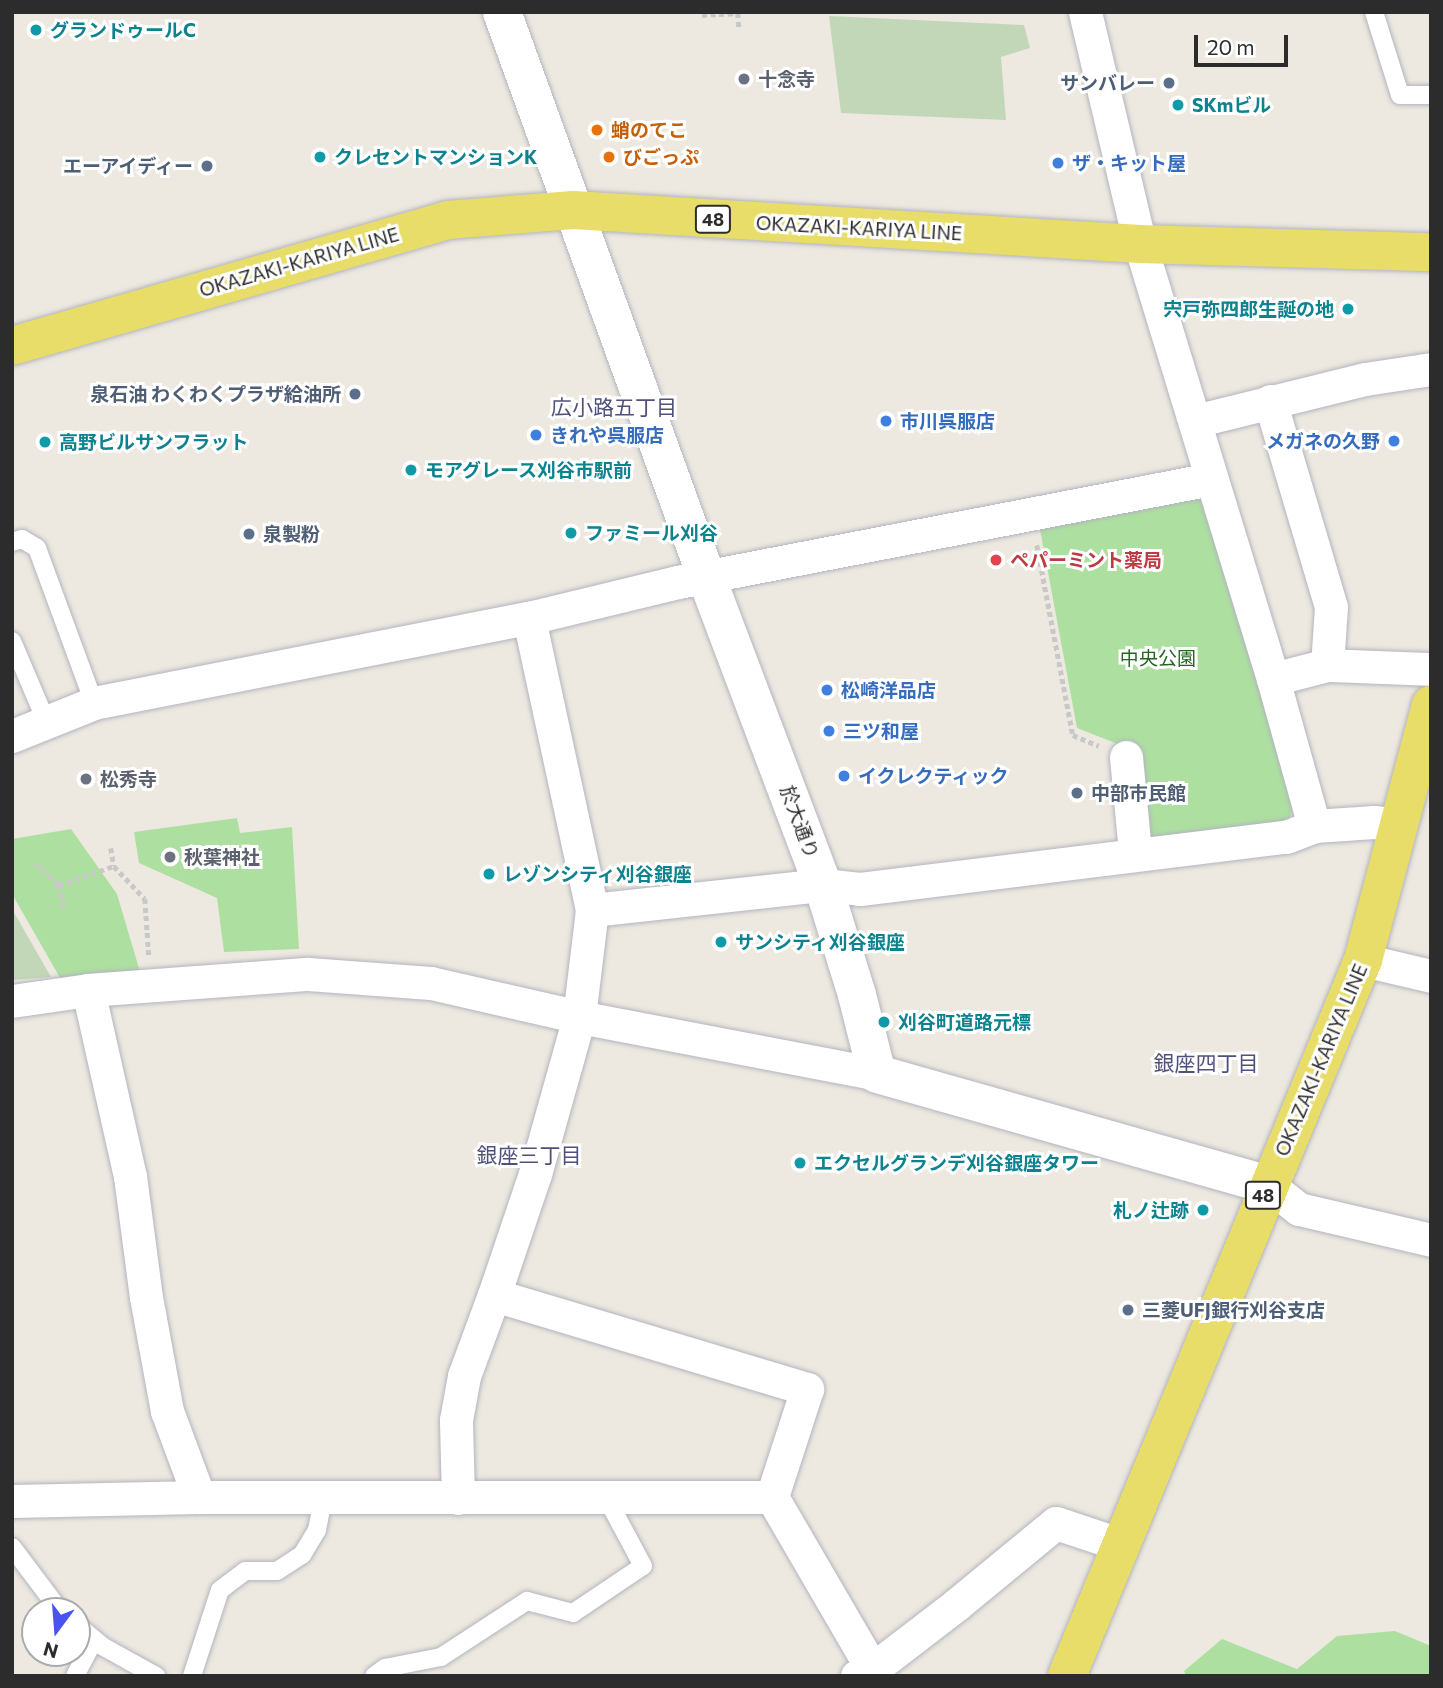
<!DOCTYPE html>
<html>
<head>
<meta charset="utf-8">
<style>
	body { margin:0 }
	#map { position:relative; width:1443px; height:1688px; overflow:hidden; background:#ede9e0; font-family:Commissioner,"Noto Sans JP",sans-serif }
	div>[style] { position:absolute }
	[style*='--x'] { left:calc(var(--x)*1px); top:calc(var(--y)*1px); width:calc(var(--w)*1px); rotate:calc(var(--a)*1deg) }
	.green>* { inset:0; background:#ade0a0 }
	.cemetery>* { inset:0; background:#c2d6b8 }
	.path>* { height:4.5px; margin-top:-2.25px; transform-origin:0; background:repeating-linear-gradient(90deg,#c8c8c8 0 5px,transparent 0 8.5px) }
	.roads { filter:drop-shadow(0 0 2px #b3b4bf) drop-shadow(0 0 2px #b3b4bf) }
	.lane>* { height:18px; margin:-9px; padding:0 9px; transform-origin:9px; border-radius:9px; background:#fff }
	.street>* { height:33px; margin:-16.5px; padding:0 16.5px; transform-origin:16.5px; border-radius:16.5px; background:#fff }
	.secondary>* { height:38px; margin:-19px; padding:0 19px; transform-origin:19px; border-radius:19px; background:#fff }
	.primary>* { height:38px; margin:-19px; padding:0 19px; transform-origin:19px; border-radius:19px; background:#e8dd69 }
	.dots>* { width:19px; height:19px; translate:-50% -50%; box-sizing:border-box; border:4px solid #fff; border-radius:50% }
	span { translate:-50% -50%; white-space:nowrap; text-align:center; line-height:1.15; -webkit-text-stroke:6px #fff; paint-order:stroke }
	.shield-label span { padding:2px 5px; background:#fff; border:2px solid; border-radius:5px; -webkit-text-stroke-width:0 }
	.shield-label { font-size:18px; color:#2c2c2c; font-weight:700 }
	.culture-label { font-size:19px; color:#0d838f; font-weight:700 }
	.left { translate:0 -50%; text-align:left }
	.right { translate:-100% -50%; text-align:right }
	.worship-label { font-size:19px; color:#5b616d; font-weight:700 }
	.service-label { font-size:19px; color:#4e5e75; font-weight:700 }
	.food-label { font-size:19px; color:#c56008; font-weight:700 }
	.shop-label { font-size:19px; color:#366cbe; font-weight:700 }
	.street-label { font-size:19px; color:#2c2c2c }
	.health-label { font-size:19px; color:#be3a42; font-weight:700 }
	.park-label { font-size:19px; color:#246620 }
	.neighbourhood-label { font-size:21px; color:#4f517b }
	.frame { position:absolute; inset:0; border:14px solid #2c2c2c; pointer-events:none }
	.north { position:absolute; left:21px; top:1597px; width:70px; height:70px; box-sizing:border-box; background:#fff; border:2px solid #ababab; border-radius:50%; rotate:196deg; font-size:19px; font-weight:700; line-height:28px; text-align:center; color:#2c2c2c }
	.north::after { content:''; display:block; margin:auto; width:24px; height:32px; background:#4b53ef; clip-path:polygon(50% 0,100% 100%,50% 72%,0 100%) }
	.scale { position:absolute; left:1194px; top:35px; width:94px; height:32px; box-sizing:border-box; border:4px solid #2c2c2c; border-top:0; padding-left:9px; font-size:21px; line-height:24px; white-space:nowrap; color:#2c2c2c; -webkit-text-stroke:5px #fff; paint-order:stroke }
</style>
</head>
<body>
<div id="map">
	<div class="green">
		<div style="clip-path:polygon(1204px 490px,1296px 800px,1288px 822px,1147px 840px,1133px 750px,1077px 728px,1039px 524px)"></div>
		<div style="clip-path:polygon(237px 818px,240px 833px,292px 827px,299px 949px,224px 952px,217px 898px,139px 863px,134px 832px)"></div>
		<div style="clip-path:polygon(71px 829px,117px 894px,141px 975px,63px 983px,12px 894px,12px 839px)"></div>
		<div style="clip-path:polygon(1395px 1631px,1431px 1646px,1431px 1676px,1186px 1676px,1184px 1671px,1222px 1639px,1297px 1669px,1337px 1636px)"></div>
	</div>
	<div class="cemetery">
		<div style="clip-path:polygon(829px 16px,1024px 25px,1030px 48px,1001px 57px,1006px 120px,841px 113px)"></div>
		<div style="clip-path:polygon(12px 909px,51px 977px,12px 980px)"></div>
	</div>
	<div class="path">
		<div style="--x:738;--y:13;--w:16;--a:86"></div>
		<div style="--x:702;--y:15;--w:36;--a:-3"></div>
		<div style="--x:1037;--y:545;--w:193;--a:79.3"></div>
		<div style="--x:1073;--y:735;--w:28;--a:23"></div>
		<div style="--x:111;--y:848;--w:18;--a:81"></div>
		<div style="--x:114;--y:866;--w:45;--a:46.8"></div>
		<div style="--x:145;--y:899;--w:57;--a:86"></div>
		<div style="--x:36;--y:863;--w:32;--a:44"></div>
		<div style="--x:59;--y:885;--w:26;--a:79"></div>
		<div style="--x:59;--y:885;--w:58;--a:-19.1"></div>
	</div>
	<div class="roads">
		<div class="lane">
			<div style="--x:1374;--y:12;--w:87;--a:72.6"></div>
			<div style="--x:1400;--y:95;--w:31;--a:0"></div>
			<div style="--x:12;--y:542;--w:10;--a:-17"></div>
			<div style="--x:22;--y:539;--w:17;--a:31"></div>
			<div style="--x:37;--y:548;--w:165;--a:69.8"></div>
			<div style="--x:12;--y:641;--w:87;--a:67"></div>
			<div style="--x:12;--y:1547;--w:80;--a:53.1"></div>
			<div style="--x:77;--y:1625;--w:33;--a:40"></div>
			<div style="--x:102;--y:1646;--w:62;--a:29.1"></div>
			<div style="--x:75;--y:1676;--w:41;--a:-62.2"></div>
			<div style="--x:192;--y:1676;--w:90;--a:-72"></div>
			<div style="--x:220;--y:1590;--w:31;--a:-37"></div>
			<div style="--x:245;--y:1571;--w:32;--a:0"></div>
			<div style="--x:277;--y:1571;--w:30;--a:-33"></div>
			<div style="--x:302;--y:1555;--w:29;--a:-59"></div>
			<div style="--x:317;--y:1530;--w:33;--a:-79"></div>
			<div style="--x:374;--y:1676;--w:14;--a:-36"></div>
			<div style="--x:385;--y:1668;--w:57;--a:-11.1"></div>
			<div style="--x:441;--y:1657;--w:103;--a:-33.1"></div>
			<div style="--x:527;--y:1601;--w:48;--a:14.6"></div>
			<div style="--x:573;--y:1613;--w:84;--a:-33.9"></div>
			<div style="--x:643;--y:1566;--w:78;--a:-118.2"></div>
		</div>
		<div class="street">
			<div style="--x:1085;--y:12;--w:238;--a:76.7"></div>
			<div style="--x:1140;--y:244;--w:455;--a:73"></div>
			<div style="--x:1273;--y:679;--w:153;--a:74.4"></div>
			<div style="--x:1270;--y:401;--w:215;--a:73.5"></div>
			<div style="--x:1331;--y:607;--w:58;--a:93.9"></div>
			<div style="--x:1195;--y:421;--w:175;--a:-13.9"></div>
			<div style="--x:1365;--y:379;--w:67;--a:-8.6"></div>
			<div style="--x:1273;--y:679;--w:56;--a:-14.5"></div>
			<div style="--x:1327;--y:665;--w:104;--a:2.2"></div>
			<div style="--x:12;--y:736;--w:88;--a:-21.9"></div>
			<div style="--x:94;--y:703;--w:443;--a:-11.1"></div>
			<div style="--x:529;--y:618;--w:153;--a:-13.6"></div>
			<div style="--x:678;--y:582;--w:543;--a:-10.94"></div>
			<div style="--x:1126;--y:757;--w:96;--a:84.6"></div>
			<div style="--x:592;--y:910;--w:232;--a:-6.2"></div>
			<div style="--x:823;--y:885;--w:37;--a:6"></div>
			<div style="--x:860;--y:889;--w:429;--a:-7"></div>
			<div style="--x:1286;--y:837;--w:30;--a:-21"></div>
			<div style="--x:1314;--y:826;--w:60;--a:-3.8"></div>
			<div style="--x:1374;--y:822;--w:26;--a:7"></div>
			<div style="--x:1363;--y:960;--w:70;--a:13.2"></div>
			<div style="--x:88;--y:990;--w:191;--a:77.3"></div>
			<div style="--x:130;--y:1176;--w:122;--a:82.5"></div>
			<div style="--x:146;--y:1297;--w:116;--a:79.6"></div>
			<div style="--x:167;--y:1411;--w:92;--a:69.6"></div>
			<div style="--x:12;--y:1001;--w:77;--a:-8.2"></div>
			<div style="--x:88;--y:990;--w:221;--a:-4.2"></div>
			<div style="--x:308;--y:974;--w:123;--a:4.2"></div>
			<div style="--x:431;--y:983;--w:152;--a:12.9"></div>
			<div style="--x:579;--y:1017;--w:303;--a:10.8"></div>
			<div style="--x:1268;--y:1185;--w:39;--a:38"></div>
			<div style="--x:1299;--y:1209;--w:136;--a:13.2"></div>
			<div style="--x:494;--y:1295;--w:128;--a:-71.3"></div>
			<div style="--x:535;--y:1174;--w:163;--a:-74.3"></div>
			<div style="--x:579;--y:1017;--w:108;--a:-83.1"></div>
			<div style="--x:592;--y:910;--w:299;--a:-102.2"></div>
			<div style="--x:458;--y:1498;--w:78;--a:-91.5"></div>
			<div style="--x:456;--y:1420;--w:45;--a:-79.7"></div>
			<div style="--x:464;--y:1376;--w:86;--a:-69.7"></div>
			<div style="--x:494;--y:1295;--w:327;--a:16.7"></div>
			<div style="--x:807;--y:1389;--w:114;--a:108"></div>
			<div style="--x:772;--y:1497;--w:207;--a:59.8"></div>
			<div style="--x:12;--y:1501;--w:187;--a:-1.2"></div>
			<div style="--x:199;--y:1497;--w:573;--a:0"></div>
			<div style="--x:857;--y:1676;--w:19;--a:-25"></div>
			<div style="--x:874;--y:1668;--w:103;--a:-37.5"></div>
			<div style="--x:956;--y:1605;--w:129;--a:-39.4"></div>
			<div style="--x:1056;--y:1523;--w:66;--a:18.4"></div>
		</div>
		<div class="secondary">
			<div style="--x:502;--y:12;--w:600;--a:70.11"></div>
			<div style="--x:706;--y:576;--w:330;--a:69.3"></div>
			<div style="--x:823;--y:885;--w:115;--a:72.8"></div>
			<div style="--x:857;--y:995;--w:81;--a:75.8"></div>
			<div style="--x:877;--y:1074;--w:406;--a:15.8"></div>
		</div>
		<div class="primary">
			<div style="--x:12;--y:346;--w:454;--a:-16.1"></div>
			<div style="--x:448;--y:220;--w:125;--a:-4.6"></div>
			<div style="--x:573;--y:210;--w:568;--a:3.43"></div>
			<div style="--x:1140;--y:244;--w:291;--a:1.6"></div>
			<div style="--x:1067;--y:1676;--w:775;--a:-67.54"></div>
			<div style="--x:1363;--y:960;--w:264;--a:-75.1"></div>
		</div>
	</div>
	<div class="dots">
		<div style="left:36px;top:30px;background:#0f9aa8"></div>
		<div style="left:744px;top:79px;background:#6b7280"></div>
		<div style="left:1169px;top:83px;background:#5c6f8a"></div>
		<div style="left:1178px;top:105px;background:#0f9aa8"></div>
		<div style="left:597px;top:130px;background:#e8710a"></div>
		<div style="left:320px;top:157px;background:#0f9aa8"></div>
		<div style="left:609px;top:157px;background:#e8710a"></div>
		<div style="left:1058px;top:163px;background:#3f7fe0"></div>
		<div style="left:207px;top:166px;background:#5c6f8a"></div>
		<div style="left:1348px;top:309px;background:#0f9aa8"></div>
		<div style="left:355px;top:394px;background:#5c6f8a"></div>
		<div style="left:886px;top:421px;background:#3f7fe0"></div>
		<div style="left:536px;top:435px;background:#3f7fe0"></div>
		<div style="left:1394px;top:441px;background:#3f7fe0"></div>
		<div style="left:45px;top:442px;background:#0f9aa8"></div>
		<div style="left:411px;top:470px;background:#0f9aa8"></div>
		<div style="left:571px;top:533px;background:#0f9aa8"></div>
		<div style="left:249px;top:534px;background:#5c6f8a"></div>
		<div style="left:996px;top:560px;background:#e0444e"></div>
		<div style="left:827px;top:690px;background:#3f7fe0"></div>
		<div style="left:829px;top:731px;background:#3f7fe0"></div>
		<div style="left:844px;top:776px;background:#3f7fe0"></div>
		<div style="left:86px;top:779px;background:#6b7280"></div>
		<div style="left:1077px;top:793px;background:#5c6f8a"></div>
		<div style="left:170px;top:857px;background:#6b7280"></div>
		<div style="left:489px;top:874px;background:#0f9aa8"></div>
		<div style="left:721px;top:942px;background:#0f9aa8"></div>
		<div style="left:884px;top:1022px;background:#0f9aa8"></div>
		<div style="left:800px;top:1163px;background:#0f9aa8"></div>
		<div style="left:1203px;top:1210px;background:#0f9aa8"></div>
		<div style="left:1128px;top:1310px;background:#5c6f8a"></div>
	</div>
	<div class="shield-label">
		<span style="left:713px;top:219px">48</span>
		<span style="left:1263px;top:1195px">48</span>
	</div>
	<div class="culture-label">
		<span class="left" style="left:50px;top:30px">グランドゥールC</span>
		<span class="left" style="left:1192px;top:105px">SKmビル</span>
		<span class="left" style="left:334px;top:157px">クレセントマンションK</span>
		<span class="right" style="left:1334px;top:309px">宍戸弥四郎生誕の地</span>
		<span class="left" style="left:59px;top:442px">高野ビルサンフラット</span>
		<span class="left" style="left:425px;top:470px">モアグレース刈谷市駅前</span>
		<span class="left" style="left:585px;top:533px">ファミール刈谷</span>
		<span class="left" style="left:503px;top:874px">レゾンシティ刈谷銀座</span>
		<span class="left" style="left:735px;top:942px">サンシティ刈谷銀座</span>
		<span class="left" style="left:898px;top:1022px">刈谷町道路元標</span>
		<span class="left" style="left:814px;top:1163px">エクセルグランデ刈谷銀座タワー</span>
		<span class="right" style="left:1189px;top:1210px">札ノ辻跡</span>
	</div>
	<div class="worship-label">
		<span class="left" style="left:758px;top:79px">十念寺</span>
		<span class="left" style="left:100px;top:779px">松秀寺</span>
		<span class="left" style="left:184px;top:857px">秋葉神社</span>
	</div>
	<div class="service-label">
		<span class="right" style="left:1155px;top:83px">サンバレー</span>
		<span class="right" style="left:193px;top:166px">エーアイディー</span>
		<span class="right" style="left:341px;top:394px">泉石油 わくわくプラザ給油所</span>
		<span class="left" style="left:263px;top:534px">泉製粉</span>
		<span class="left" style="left:1091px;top:793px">中部市民館</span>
		<span class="left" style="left:1142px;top:1310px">三菱UFJ銀行刈谷支店</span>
	</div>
	<div class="food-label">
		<span class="left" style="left:611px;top:130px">蛸のてこ</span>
		<span class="left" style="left:623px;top:157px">びごっぷ</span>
	</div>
	<div class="shop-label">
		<span class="left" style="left:1072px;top:163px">ザ・キット屋</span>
		<span class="left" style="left:900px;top:421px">市川呉服店</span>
		<span class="left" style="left:550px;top:435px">きれや呉服店</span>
		<span class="right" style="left:1380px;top:441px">メガネの久野</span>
		<span class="left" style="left:841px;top:690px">松崎洋品店</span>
		<span class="left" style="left:843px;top:731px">三ツ和屋</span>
		<span class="left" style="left:858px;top:776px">イクレクティック</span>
	</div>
	<div class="street-label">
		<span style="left:859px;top:228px;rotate:3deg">OKAZAKI-KARIYA LINE</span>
		<span style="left:299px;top:262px;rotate:-16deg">OKAZAKI-KARIYA LINE</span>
		<span style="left:800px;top:822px;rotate:70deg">於大通り</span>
		<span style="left:1321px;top:1060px;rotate:-67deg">OKAZAKI-KARIYA LINE</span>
	</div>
	<div class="health-label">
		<span class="left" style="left:1010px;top:560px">ペパーミント薬局</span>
	</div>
	<div class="park-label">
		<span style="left:1158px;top:658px">中央公園</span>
	</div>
	<div class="neighbourhood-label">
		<span style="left:614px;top:407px">広小路五丁目</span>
		<span style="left:1206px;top:1063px">銀座四丁目</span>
		<span style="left:529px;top:1155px">銀座三丁目</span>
	</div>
	<div class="frame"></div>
	<div class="north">N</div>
	<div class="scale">20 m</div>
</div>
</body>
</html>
